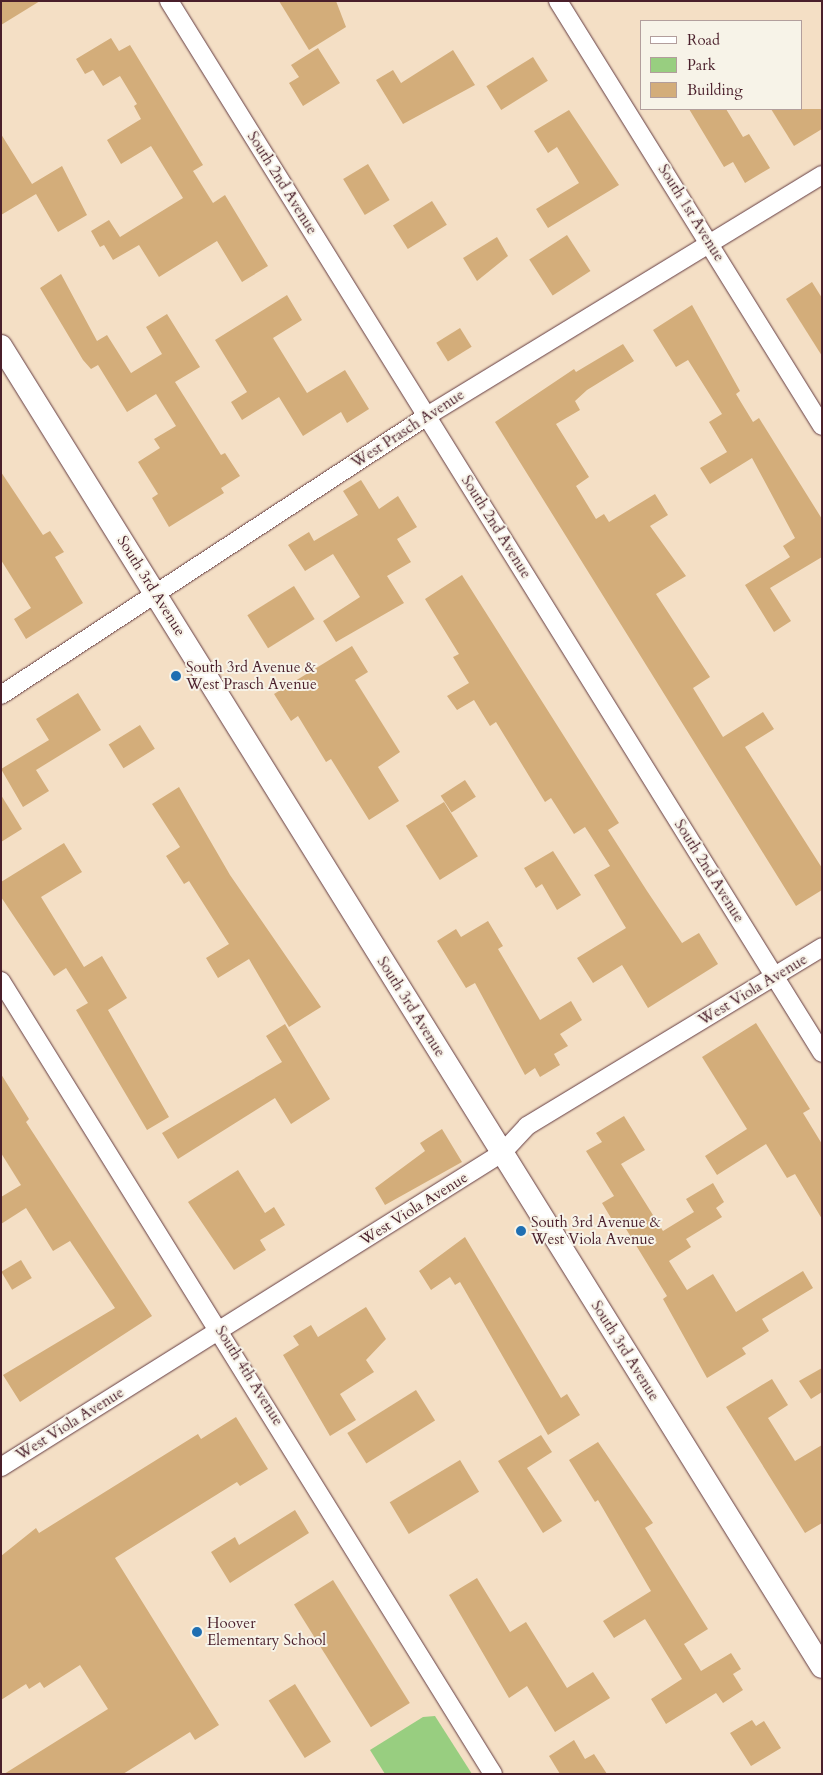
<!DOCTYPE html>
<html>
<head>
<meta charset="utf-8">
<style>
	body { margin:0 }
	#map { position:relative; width:823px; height:1775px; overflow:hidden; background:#f4dfc5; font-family:Cardo,serif }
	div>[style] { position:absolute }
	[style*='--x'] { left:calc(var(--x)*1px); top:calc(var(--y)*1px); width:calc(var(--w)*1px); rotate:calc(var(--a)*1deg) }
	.green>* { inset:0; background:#98ce80 }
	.building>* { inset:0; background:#d3ad7a; transform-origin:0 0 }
	.roads { filter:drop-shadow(0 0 1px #643c42) drop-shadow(0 0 1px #643c42) }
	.minor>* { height:18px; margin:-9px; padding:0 9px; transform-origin:9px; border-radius:9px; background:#fff }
	.tertiary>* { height:22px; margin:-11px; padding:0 11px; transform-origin:11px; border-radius:11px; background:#fff }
	.dots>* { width:14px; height:14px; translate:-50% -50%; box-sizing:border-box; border:2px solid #f7f3e8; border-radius:50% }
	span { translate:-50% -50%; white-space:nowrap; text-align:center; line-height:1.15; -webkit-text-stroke:4px #f7f3e8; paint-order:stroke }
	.street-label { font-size:15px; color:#4a1f2b }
	.poi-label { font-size:15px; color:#4a1f2b }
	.left { translate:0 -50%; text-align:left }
	.frame { position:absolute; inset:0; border:2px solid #4a1f2b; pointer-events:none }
	.legend { position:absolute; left:640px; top:20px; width:162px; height:90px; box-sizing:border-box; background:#f7f3e8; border:1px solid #b29e9c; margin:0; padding:6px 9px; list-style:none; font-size:15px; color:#4a1f2b }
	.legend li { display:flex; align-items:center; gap:10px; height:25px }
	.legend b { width:25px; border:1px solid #b29e9c }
</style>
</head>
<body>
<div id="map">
	<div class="green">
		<div style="clip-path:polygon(435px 1716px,472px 1774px,385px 1774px,370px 1750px,423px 1717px)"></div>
	</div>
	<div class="building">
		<div style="clip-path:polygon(1px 1px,40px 1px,1px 25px)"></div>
		<div style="clip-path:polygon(279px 1px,336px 1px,346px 27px,309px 50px)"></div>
		<div style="clip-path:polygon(111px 38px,119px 51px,130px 45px,203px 165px,193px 171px,213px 203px,225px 195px,268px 266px,242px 282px,217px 241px,159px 277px,139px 245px,113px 260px,104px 245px,100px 247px,91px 231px,109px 220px,120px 237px,183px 198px,151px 146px,121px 164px,107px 140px,141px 119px,134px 106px,137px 104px,120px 76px,103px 86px,93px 70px,85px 74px,76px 59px)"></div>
		<div style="clip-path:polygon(318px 48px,340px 83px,303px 106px,289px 83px,299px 77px,291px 65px)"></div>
		<div style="clip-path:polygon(453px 50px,475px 85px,403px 124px,376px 80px,393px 70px,401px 83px)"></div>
		<div style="left:533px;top:57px;width:28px;height:55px;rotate:58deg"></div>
		<div style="clip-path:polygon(689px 109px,726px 109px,743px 137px,749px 134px,770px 168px,745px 183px,733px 162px,724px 167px)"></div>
		<div style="clip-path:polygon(771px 109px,822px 109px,822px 129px,794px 146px)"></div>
		<div style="clip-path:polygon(569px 110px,619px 185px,548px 228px,536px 209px,579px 183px,557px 147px,548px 153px,534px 131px)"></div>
		<div style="clip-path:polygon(1px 134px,32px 184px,62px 166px,87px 215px,58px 232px,36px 194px,1px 215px)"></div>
		<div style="left:368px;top:164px;width:42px;height:29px;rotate:59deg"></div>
		<div style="left:432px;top:201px;width:28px;height:46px;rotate:58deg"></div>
		<div style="left:567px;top:235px;width:43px;height:45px;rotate:57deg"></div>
		<div style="clip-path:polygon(497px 237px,508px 256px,477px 281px,463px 258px)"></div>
		<div style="clip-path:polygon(61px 274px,97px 341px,107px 335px,131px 373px,162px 354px,146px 327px,167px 314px,200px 367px,175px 382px,221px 455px,225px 453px,240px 476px,221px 488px,224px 493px,169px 527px,152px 498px,158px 494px,138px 462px,160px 448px,154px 439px,176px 426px,156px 394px,127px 412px,98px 365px,91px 369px,83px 360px,40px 288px)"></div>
		<div style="clip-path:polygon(812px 282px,822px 298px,822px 356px,786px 299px)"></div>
		<div style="clip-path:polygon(287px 295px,302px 320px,273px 338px,307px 393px,345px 370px,369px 409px,347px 423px,341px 412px,303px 436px,279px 397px,242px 420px,231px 402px,247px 392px,215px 340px)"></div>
		<div style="clip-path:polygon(692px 305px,740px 391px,736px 394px,753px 422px,759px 418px,822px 519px,822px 557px,770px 588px,791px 621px,774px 632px,745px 585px,790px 557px,783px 546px,795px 538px,752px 458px,710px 484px,700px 468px,727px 452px,709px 422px,722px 414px,688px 360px,676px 367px,653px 330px)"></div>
		<div style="left:460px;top:328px;width:22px;height:28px;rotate:58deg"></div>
		<div style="clip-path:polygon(623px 344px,634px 361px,587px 390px,575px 401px,580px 410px,556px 424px,589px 477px,576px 486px,596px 519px,604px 514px,609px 522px,655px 494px,668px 515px,650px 526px,686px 576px,656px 594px,710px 677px,693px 688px,723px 737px,763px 712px,774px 729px,745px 747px,822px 868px,822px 890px,796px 906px,495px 422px,574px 369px,576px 372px)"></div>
		<div style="clip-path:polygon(1px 472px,43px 535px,50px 531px,64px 552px,55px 557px,83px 603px,26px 639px,14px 619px,31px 608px,1px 560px)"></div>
		<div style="clip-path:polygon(361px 480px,379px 509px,398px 496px,417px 527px,397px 539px,411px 562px,387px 576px,404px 603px,336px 642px,323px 621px,360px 597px,333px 554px,305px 571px,288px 545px,309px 532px,314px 541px,358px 515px,343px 491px)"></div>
		<div style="clip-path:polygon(462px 575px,619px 823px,608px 830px,647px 891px,682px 943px,699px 933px,718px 964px,648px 1008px,622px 965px,593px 983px,577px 958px,626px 928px,594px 875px,610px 866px,585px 827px,574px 834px,551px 798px,545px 802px,496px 722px,490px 726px,474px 700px,457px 710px,447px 696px,469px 683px,453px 657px,459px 654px,425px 599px)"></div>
		<div style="left:294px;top:586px;width:39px;height:55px;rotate:58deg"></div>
		<div style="clip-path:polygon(352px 646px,368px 672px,355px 680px,400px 752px,378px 767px,399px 801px,369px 820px,331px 759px,326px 762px,298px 716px,291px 721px,274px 694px)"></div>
		<div style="clip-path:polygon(78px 693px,101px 730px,36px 770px,49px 791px,23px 807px,1px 769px,49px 740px,36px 719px)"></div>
		<div style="left:140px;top:725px;width:28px;height:37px;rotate:58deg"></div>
		<div style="left:465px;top:780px;width:20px;height:29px;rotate:57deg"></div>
		<div style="clip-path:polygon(179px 787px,230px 875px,321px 1007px,289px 1027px,249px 959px,218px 978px,206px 958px,229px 944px,189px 881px,184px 884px,166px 856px,180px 847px,152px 804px)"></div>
		<div style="clip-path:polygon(1px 795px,22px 829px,1px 842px)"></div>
		<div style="left:444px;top:802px;width:64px;height:45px;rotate:58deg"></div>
		<div style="clip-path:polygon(64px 843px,82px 872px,41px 897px,84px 967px,102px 956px,127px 998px,108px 1010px,169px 1117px,147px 1130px,76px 1010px,88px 1003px,66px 968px,54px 976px,1px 897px,1px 882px)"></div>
		<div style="clip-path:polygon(553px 851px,581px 895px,557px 910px,542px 884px,536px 888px,524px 868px)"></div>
		<div style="clip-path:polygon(488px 921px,503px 946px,498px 949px,540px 1020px,571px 1001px,582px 1020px,560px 1034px,568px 1046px,554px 1054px,560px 1065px,540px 1077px,535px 1068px,525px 1075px,475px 983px,466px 988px,437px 941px,456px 929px,461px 937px)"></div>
		<div style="clip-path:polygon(756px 1023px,810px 1109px,803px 1113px,822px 1144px,822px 1219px,795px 1174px,787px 1178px,766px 1144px,717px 1175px,705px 1156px,747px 1129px,702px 1057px)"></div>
		<div style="clip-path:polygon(285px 1024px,330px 1099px,291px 1124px,275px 1098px,178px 1159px,162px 1133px,282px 1062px,266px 1036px)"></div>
		<div style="clip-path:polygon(1px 1074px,29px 1119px,26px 1122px,152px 1316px,20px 1402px,3px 1375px,115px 1308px,70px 1241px,53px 1251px,26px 1208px,1px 1224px,1px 1197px,21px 1185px,1px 1153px)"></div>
		<div style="clip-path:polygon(624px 1116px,645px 1150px,621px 1164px,663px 1231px,694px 1212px,686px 1199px,713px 1183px,724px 1202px,716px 1208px,722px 1217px,686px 1239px,691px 1247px,669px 1261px,687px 1290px,713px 1274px,736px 1312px,803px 1271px,813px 1288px,762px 1319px,769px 1331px,742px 1348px,746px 1354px,707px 1378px,663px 1299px,667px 1296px,623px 1224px,617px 1228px,602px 1203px,614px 1196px,586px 1151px,602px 1142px,596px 1133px)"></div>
		<div style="clip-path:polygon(442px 1129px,462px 1162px,385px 1205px,375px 1188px,425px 1151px,420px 1143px)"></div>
		<div style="clip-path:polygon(238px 1170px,265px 1213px,274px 1207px,285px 1225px,260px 1240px,266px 1250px,234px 1270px,188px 1202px)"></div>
		<div style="clip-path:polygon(465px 1237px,561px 1398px,567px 1394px,580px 1415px,548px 1435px,460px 1282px,455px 1285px,450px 1277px,431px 1290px,419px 1271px)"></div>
		<div style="left:21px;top:1260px;width:21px;height:23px;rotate:59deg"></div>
		<div style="clip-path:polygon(366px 1307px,386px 1339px,366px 1360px,374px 1372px,340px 1394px,356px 1420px,330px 1436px,283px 1355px,299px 1345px,293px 1336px,311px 1325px,318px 1337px)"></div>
		<div style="clip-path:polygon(822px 1368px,822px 1392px,811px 1399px,799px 1381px)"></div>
		<div style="clip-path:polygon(772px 1379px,788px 1405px,768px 1418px,795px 1461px,822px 1445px,822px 1523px,805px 1533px,726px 1407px)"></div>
		<div style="left:416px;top:1390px;width:36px;height:81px;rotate:58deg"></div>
		<div style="clip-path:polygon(236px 1417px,268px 1469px,240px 1486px,237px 1482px,115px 1558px,219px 1725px,195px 1740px,190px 1732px,123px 1774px,4px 1774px,108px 1709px,80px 1665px,44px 1688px,40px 1682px,29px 1689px,26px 1684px,1px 1700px,1px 1556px,36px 1528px,39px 1533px,198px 1434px,201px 1439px)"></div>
		<div style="clip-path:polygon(541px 1435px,552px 1452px,527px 1468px,562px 1521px,543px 1533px,498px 1461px)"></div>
		<div style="clip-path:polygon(598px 1442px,653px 1523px,645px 1528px,708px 1629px,684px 1644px,701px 1671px,731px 1653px,741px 1669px,733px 1674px,743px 1690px,723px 1703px,716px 1693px,666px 1724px,651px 1699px,682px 1679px,645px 1619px,614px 1638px,603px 1621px,651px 1591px,598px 1500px,595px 1502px,569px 1460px)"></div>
		<div style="left:460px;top:1460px;width:37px;height:82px;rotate:59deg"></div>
		<div style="clip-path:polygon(295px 1510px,309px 1533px,230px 1583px,211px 1552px,235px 1537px,239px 1545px)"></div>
		<div style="clip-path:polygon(477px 1578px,510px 1632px,526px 1622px,567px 1688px,593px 1672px,610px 1698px,555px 1732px,527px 1686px,509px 1698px,449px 1595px)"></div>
		<div style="left:333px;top:1580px;width:145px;height:46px;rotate:58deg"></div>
		<div style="left:295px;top:1684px;width:68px;height:31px;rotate:58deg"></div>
		<div style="clip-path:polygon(752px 1720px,756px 1726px,764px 1721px,781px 1748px,751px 1766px,730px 1733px)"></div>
		<div style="clip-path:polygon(574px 1740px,585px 1759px,594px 1754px,607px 1774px,560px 1774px,549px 1756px)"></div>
	</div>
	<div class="roads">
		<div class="minor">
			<div style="--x:169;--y:1;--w:1238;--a:58.17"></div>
			<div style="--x:558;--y:1;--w:500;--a:58.15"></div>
			<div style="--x:1;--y:695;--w:509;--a:-33.22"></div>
			<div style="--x:427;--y:416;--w:463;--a:-31.4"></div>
			<div style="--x:1;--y:981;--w:933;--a:58.18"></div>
			<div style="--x:1;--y:1467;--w:591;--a:-32.08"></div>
			<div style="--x:502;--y:1153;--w:37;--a:-47"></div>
			<div style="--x:527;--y:1126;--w:345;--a:-31.2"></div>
		</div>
		<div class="tertiary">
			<div style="--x:1;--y:346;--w:1555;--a:58.14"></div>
		</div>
	</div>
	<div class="dots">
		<div style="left:176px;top:676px;background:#1f6fb2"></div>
		<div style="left:521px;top:1231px;background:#1f6fb2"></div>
		<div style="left:197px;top:1632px;background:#1f6fb2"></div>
	</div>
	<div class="street-label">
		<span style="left:282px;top:183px;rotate:58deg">South 2nd Avenue</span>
		<span style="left:691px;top:213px;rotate:58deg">South 1st Avenue</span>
		<span style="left:408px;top:429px;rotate:-33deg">West Prasch Avenue</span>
		<span style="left:496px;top:527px;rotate:58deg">South 2nd Avenue</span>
		<span style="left:151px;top:586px;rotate:58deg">South 3rd Avenue</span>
		<span style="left:709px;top:871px;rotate:58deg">South 2nd Avenue</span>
		<span style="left:753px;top:990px;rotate:-31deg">West Viola Avenue</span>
		<span style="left:411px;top:1007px;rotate:58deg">South 3rd Avenue</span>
		<span style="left:414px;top:1209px;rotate:-32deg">West Viola Avenue</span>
		<span style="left:625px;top:1351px;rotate:58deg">South 3rd Avenue</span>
		<span style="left:249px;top:1376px;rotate:58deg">South 4th Avenue</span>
		<span style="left:70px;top:1424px;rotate:-32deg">West Viola Avenue</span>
	</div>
	<div class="poi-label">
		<span class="left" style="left:186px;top:676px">South 3rd Avenue &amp;<br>West Prasch Avenue</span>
		<span class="left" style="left:531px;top:1231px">South 3rd Avenue &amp;<br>West Viola Avenue</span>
		<span class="left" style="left:207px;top:1632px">Hoover<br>Elementary School</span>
	</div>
	<div class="frame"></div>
	<ul class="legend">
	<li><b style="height:6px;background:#fff"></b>Road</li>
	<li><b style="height:14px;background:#98ce80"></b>Park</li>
	<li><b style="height:14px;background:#d3ad7a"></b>Building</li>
	</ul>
</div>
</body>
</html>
